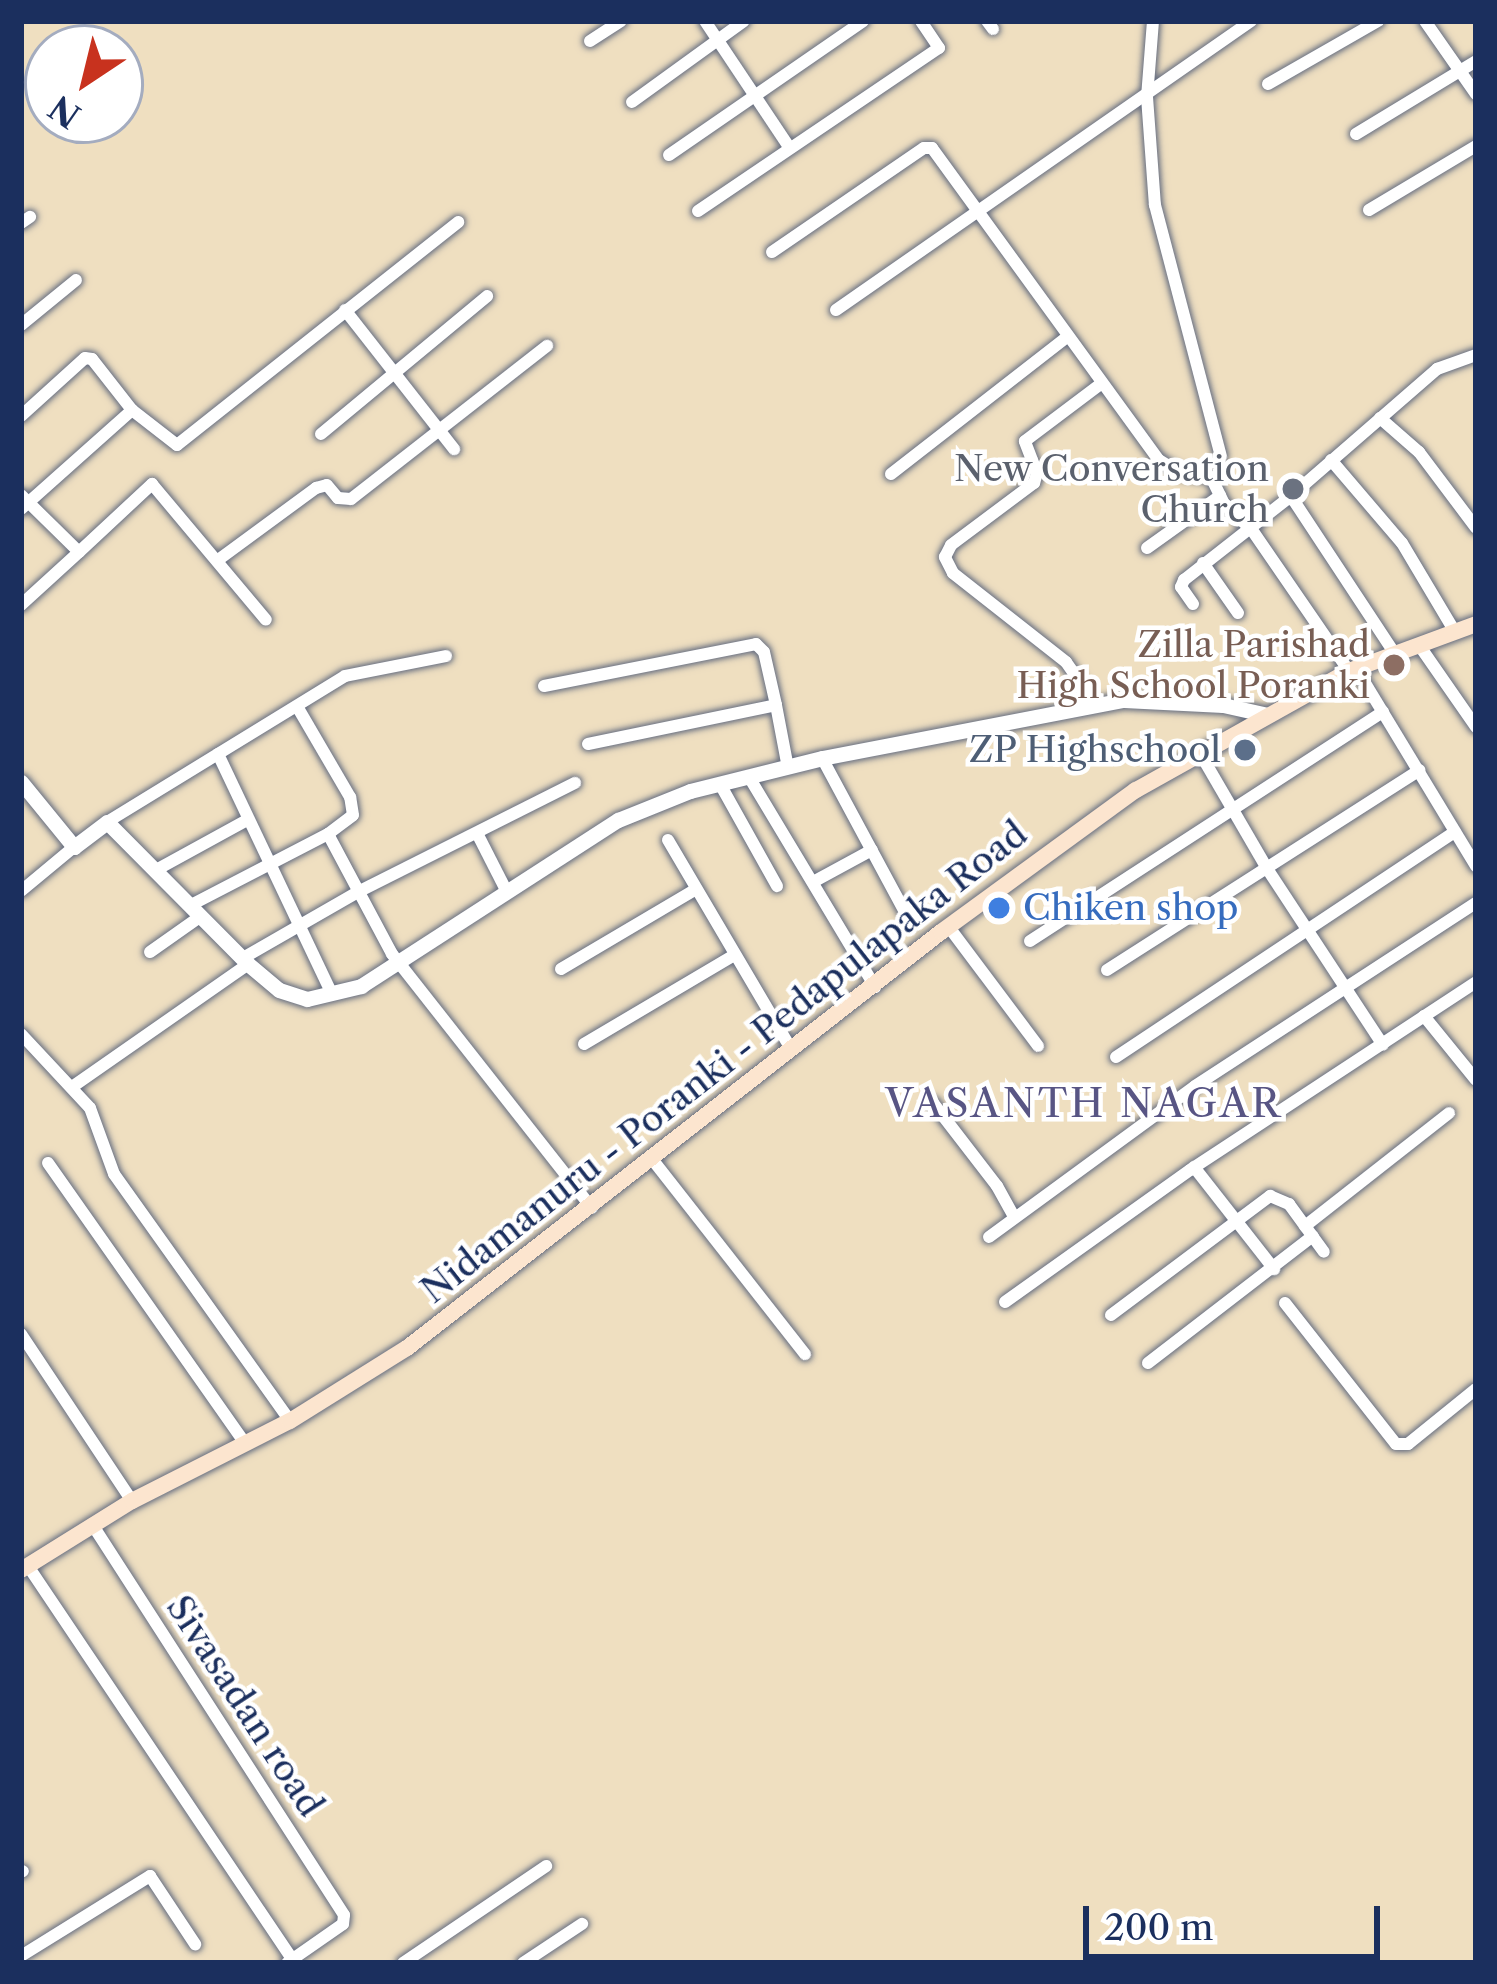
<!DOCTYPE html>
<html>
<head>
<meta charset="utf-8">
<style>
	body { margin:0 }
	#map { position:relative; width:1497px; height:1984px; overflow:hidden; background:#efdfc0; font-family:"Libre Caslon Text",serif }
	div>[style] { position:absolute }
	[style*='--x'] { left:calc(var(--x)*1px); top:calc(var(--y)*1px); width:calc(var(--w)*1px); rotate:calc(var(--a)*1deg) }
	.roads { filter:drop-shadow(0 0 3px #656d80) drop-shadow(0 0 3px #656d80) }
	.minor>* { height:12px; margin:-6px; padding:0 6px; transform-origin:6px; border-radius:6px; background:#fff }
	.tertiary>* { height:15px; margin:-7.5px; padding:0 7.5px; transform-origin:7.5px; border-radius:7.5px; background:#fff }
	.secondary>* { height:16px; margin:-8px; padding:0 8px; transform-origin:8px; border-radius:8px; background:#fce5cf }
	.dots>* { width:33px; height:33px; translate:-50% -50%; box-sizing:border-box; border:6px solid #fff; border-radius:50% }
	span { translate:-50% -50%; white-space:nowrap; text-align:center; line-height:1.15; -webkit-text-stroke:9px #fff; paint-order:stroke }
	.worship-label { font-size:36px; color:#5b616d }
	.right { translate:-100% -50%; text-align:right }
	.education-label { font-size:36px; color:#785e54 }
	.service-label { font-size:36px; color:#4e5e75 }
	.shop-label { font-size:36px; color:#366cbe }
	.left { translate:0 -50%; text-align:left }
	.street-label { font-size:36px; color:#1b2f5e }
	.neighbourhood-label { font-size:39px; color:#585584; letter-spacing:3px }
	.frame { position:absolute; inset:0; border:24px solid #1b2f5e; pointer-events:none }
	.north { position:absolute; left:24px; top:24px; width:120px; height:120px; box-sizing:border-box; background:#fff; border:3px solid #a4acbf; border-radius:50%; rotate:215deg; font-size:33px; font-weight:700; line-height:48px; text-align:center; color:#1b2f5e }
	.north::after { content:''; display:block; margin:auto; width:42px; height:54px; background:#c8321e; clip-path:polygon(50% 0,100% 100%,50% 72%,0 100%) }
	.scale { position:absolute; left:1083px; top:1906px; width:297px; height:54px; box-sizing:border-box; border:6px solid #1b2f5e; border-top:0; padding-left:15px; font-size:36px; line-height:42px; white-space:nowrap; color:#1b2f5e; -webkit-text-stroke:9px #fff; paint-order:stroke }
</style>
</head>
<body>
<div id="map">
	<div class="roads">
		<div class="minor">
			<div style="--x:705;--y:21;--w:151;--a:56.3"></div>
			<div style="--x:987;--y:21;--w:10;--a:53"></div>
			<div style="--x:1153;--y:21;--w:76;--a:94.5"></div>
			<div style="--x:1147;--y:97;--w:108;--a:85.8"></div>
			<div style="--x:1155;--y:205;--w:260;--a:75.3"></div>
			<div style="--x:1425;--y:21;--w:89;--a:55.1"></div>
			<div style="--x:590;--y:41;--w:37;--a:-33"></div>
			<div style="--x:1268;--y:84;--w:127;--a:-29.8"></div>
			<div style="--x:632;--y:102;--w:138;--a:-35.9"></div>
			<div style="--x:1356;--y:134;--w:140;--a:-31.3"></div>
			<div style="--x:669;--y:155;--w:236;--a:-34.6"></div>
			<div style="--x:1369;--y:210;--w:125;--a:-30.9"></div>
			<div style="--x:698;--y:211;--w:291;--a:-34.1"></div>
			<div style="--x:939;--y:48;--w:32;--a:-124"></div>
			<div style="--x:21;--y:223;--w:11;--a:-34"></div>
			<div style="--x:772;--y:252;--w:184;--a:-34.4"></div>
			<div style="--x:924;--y:148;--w:8;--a:0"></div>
			<div style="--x:932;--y:148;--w:386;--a:54"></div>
			<div style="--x:1159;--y:460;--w:22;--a:32"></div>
			<div style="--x:1178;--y:472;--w:33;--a:9"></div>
			<div style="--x:1211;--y:477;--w:30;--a:64"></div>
			<div style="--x:1224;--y:504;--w:38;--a:43"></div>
			<div style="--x:1252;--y:530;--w:171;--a:55.5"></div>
			<div style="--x:345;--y:310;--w:177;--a:51.9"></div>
			<div style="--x:836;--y:310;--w:506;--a:-34.85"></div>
			<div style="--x:21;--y:325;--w:71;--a:-39.3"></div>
			<div style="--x:21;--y:416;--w:86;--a:-42.2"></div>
			<div style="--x:85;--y:358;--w:7;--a:8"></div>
			<div style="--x:92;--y:359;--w:65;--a:51.9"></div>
			<div style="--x:132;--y:410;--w:57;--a:37.9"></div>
			<div style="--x:177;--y:445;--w:359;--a:-38.4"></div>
			<div style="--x:1380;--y:418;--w:52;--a:41.1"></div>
			<div style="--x:1419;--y:452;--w:95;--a:53.1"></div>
			<div style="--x:321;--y:434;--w:216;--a:-39.7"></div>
			<div style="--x:1331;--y:460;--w:109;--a:49.5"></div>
			<div style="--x:1402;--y:543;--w:104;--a:59.2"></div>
			<div style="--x:891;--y:474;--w:222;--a:-37.9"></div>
			<div style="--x:21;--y:495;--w:81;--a:44.5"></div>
			<div style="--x:79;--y:552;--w:79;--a:137.6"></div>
			<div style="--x:21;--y:509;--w:149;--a:-41.7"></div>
			<div style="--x:1147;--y:548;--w:90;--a:-35.5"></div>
			<div style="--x:79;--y:552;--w:100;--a:-43"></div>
			<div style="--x:152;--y:484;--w:177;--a:50"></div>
			<div style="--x:218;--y:560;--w:122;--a:-36.3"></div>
			<div style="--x:316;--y:488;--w:11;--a:-15"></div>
			<div style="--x:327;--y:485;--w:17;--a:50"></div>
			<div style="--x:338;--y:498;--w:13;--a:4"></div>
			<div style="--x:351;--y:499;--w:249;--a:-38"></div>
			<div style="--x:1203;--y:563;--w:61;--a:55"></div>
			<div style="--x:1193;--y:604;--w:21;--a:-125"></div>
			<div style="--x:1181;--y:587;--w:8;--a:-67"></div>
			<div style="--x:1184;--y:580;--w:136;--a:-38.1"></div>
			<div style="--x:1419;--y:645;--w:100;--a:55.2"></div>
			<div style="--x:1395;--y:654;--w:189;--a:-123.4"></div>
			<div style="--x:1291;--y:496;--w:194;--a:-41"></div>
			<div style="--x:1437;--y:369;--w:41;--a:-19.7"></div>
			<div style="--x:1356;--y:668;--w:232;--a:58.8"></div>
			<div style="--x:544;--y:686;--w:216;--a:-11.2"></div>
			<div style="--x:756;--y:644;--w:11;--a:45"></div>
			<div style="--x:764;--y:652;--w:54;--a:77.2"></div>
			<div style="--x:1086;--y:707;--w:26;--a:-103"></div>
			<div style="--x:1080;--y:682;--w:24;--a:-125"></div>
			<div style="--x:1066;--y:662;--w:144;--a:-141.8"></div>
			<div style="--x:953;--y:573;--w:18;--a:-117"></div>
			<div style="--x:945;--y:557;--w:13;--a:-63"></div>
			<div style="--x:951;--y:545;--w:104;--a:-36.8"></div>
			<div style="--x:1034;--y:483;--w:10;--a:-73"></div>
			<div style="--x:1037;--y:473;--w:34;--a:-111"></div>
			<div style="--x:1025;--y:441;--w:96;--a:-37"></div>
			<div style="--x:588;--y:744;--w:192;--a:-11.7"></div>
			<div style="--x:776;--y:705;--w:64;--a:79.2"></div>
			<div style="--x:218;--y:754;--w:266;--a:64.6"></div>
			<div style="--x:1201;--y:755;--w:133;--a:59.8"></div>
			<div style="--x:1268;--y:870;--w:209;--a:56.7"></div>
			<div style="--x:822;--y:758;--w:187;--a:61.7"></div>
			<div style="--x:749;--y:777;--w:245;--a:59"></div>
			<div style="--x:720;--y:784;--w:117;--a:60.8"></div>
			<div style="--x:107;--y:822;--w:279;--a:-31.5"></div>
			<div style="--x:345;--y:676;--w:103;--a:-11.2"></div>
			<div style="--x:328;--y:834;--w:136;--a:61.9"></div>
			<div style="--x:392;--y:954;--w:323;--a:51.8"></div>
			<div style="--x:478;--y:835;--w:59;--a:63"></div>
			<div style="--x:668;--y:840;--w:243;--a:59.5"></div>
			<div style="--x:156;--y:870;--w:104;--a:-28.8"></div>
			<div style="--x:813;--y:882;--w:67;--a:-28.5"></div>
			<div style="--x:21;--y:891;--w:69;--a:-39.7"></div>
			<div style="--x:191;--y:905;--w:154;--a:-27.4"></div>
			<div style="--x:328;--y:834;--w:31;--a:-37"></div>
			<div style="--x:353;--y:815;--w:18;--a:-99"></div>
			<div style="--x:350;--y:797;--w:103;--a:-120.3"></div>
			<div style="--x:948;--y:926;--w:150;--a:53.1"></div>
			<div style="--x:1030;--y:941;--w:421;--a:-33"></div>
			<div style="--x:150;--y:952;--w:62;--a:-35.2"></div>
			<div style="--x:243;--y:958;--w:133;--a:-29.9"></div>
			<div style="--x:358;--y:892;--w:243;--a:-26.7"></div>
			<div style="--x:561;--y:969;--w:153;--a:-30.6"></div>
			<div style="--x:1107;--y:970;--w:371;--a:-32.6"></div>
			<div style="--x:1424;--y:1016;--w:82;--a:50.9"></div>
			<div style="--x:21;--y:1034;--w:101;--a:47"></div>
			<div style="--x:90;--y:1108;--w:70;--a:70"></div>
			<div style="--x:114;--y:1174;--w:303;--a:54.5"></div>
			<div style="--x:584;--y:1044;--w:173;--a:-30.6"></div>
			<div style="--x:1116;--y:1057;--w:407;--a:-33.6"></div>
			<div style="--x:72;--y:1087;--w:215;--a:-34.9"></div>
			<div style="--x:933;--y:1103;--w:105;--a:52.4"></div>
			<div style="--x:997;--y:1186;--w:35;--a:61"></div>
			<div style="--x:652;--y:1159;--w:248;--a:51.9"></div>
			<div style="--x:48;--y:1163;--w:342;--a:54.9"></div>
			<div style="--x:1194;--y:1167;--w:130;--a:51.9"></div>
			<div style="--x:1305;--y:1226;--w:183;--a:-38.1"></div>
			<div style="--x:989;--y:1237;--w:255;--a:-36.2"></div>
			<div style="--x:1195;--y:1086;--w:335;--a:-33.1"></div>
			<div style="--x:1005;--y:1302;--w:227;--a:-35.5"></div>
			<div style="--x:1190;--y:1170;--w:342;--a:-33.3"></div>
			<div style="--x:1285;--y:1303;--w:179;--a:51.8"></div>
			<div style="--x:1396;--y:1444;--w:12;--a:0"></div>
			<div style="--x:1408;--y:1444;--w:87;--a:-39"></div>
			<div style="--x:1111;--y:1315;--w:199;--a:-36.8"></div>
			<div style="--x:1270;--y:1196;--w:21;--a:23"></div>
			<div style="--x:1289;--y:1204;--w:59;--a:53.9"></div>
			<div style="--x:21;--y:1334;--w:201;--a:56.4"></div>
			<div style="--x:1148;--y:1363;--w:208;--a:-37.6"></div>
			<div style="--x:92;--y:1524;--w:465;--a:57.2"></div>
			<div style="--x:344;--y:1915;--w:9;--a:96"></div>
			<div style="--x:343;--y:1924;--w:68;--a:145.1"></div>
			<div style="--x:28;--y:1566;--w:477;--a:56.1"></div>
			<div style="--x:21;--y:1872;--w:2;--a:-27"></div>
			<div style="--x:21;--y:1956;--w:152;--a:-31.8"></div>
			<div style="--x:150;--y:1876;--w:82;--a:56.5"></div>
			<div style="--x:403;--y:1963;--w:173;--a:-34.1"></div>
			<div style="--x:523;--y:1963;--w:71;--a:-33.5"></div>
		</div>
		<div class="tertiary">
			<div style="--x:21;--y:782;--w:84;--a:50.8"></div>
			<div style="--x:74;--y:847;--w:41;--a:-37.1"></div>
			<div style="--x:107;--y:822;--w:200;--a:45.2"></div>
			<div style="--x:248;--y:964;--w:40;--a:40"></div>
			<div style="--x:279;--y:990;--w:29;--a:18"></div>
			<div style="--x:307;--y:999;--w:56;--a:-13.5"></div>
			<div style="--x:361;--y:986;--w:306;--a:-32.9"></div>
			<div style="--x:618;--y:820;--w:78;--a:-21.9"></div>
			<div style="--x:690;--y:791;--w:136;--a:-14"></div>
			<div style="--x:822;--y:758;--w:308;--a:-10.9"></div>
			<div style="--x:1124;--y:700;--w:99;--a:2.9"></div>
			<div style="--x:1223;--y:705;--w:46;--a:12.5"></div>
		</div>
		<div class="secondary">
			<div style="--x:21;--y:1570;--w:131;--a:-31.9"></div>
			<div style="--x:132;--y:1501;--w:177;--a:-26.9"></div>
			<div style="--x:290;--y:1421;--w:138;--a:-32"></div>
			<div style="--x:407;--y:1348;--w:677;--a:-37.92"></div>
			<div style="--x:941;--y:932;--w:241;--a:-36.1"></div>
			<div style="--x:1136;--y:790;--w:244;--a:-29.2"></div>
			<div style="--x:1349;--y:671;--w:135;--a:-20.3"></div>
		</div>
	</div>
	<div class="dots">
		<div style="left:1293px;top:489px;background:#6b7280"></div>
		<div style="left:1394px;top:665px;background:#8d6e63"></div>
		<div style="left:1245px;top:750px;background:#5c6f8a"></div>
		<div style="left:999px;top:908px;background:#3f7fe0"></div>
	</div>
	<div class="worship-label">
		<span class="right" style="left:1269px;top:489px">New Conversation<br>Church</span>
	</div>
	<div class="education-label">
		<span class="right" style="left:1370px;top:665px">Zilla Parishad<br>High School Poranki</span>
	</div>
	<div class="service-label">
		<span class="right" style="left:1221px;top:750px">ZP Highschool</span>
	</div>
	<div class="shop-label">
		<span class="left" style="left:1023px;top:908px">Chiken shop</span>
	</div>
	<div class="street-label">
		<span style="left:724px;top:1062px;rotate:-38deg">Nidamanuru - Poranki - Pedapulapaka Road</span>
		<span style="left:245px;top:1706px;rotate:57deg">Sivasadan road</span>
	</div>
	<div class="neighbourhood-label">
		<span style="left:1084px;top:1103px">VASANTH NAGAR</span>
	</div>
	<div class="frame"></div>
	<div class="north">N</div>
	<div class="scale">200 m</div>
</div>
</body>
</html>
